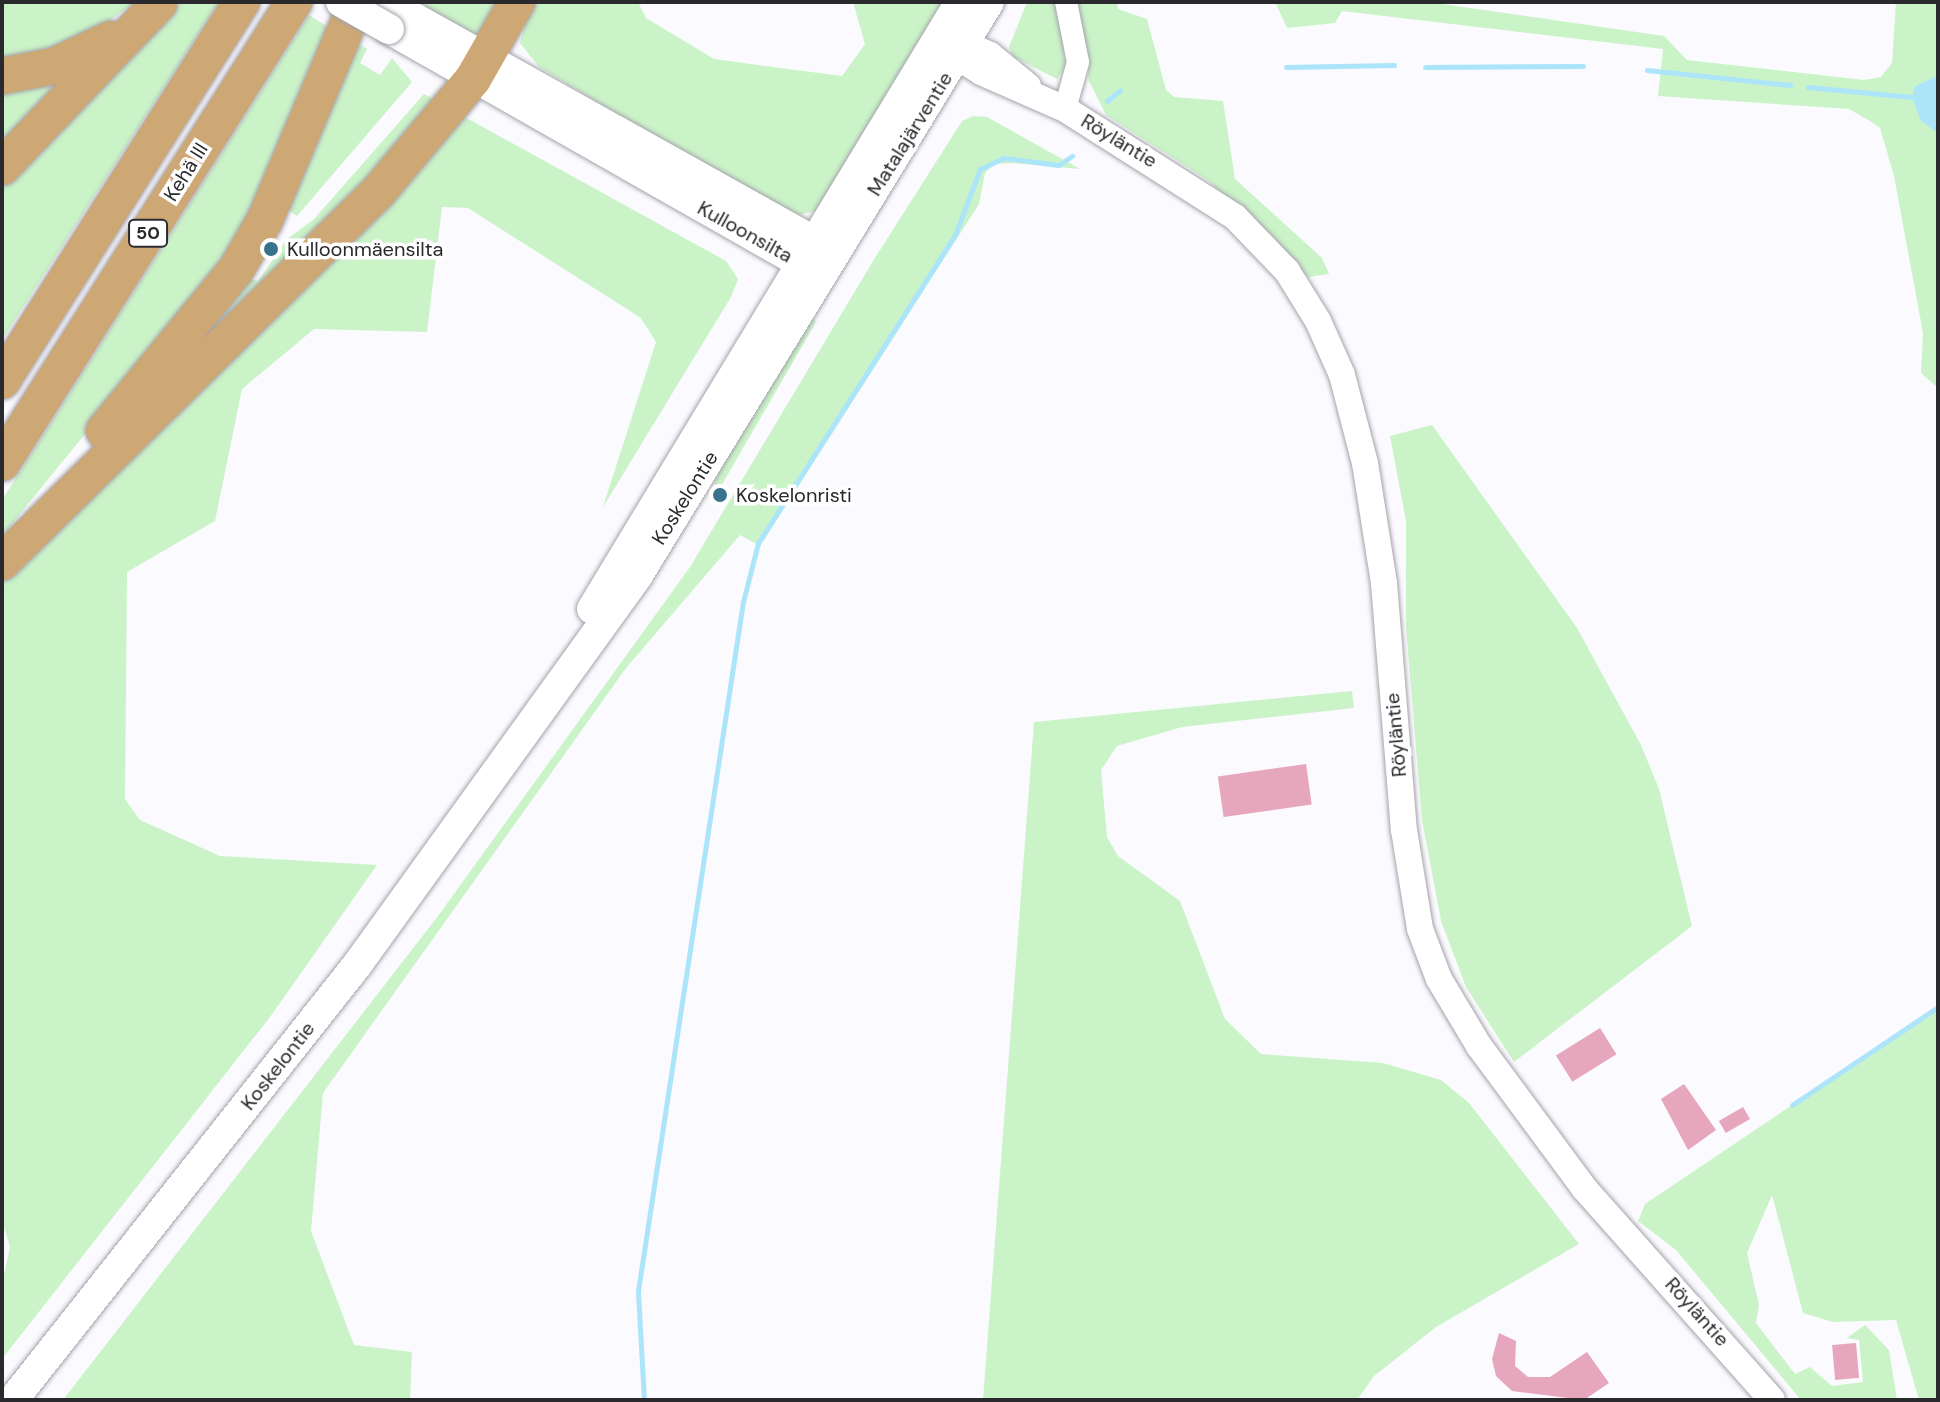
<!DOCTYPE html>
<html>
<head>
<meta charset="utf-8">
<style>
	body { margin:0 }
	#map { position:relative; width:1940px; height:1402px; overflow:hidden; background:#fbfafe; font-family:"DM Sans",sans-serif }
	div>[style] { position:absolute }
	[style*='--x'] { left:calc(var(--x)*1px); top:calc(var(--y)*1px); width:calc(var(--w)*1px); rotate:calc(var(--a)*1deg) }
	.green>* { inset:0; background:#cbf3c8 }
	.water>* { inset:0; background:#ace5fa }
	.stream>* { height:5px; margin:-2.5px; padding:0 2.5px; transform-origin:2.5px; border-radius:2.5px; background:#ace5fa }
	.building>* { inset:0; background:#e6a6bc; transform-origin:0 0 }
	.roads { filter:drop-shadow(0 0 2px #a4a3ab) drop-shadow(0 0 2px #a4a3ab) }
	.minor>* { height:22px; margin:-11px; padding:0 11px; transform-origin:11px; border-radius:11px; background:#fff }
	.tertiary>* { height:26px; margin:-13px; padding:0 13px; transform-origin:13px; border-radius:13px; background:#fff }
	.secondary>* { height:30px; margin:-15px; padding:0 15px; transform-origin:15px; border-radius:15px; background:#fff }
	.trunk>* { height:36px; margin:-18px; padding:0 18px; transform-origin:18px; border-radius:18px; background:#cea874 }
	.bridges { filter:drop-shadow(0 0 2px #a4a3ab) drop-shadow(0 0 2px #a4a3ab) }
	.secondary-bridge>* { height:30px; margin:-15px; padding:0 15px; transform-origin:15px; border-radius:15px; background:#fff }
	.dots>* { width:22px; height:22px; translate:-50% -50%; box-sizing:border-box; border:4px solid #fff; border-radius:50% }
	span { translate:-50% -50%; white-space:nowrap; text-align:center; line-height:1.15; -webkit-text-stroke:7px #fff; paint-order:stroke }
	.shield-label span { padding:2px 6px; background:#fff; border:2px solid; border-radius:6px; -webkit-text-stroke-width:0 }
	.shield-label { font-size:18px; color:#2a292d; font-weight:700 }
	.street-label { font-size:20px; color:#2a292d }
	.poi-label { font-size:20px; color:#2a292d }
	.left { translate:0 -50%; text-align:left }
	.frame { position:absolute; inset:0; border:4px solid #2a292d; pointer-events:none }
</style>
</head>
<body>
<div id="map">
	<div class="green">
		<div style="clip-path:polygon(2px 2px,135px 2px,85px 39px,2px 65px)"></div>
		<div style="clip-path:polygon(182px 2px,219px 2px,2px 340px,2px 186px)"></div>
		<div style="clip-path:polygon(426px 2px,506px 2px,479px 36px,423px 10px)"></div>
		<div style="clip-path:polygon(531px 2px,638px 2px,646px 18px,714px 59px,842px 76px,865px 44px,853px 2px,951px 2px,826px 208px,799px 215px,762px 201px,539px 67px,520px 43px)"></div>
		<div style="clip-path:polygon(1027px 2px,1058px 2px,1066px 66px,1057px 79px,1012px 56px,1009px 47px)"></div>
		<div style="clip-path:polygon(1078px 2px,1117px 2px,1118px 9px,1147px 19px,1166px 90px,1174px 97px,1223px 101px,1235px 179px,1322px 258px,1329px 274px,1308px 277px,1209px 181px,1106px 115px,1089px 81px)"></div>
		<div style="clip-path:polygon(1275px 2px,1428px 2px,1664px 36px,1687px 60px,1864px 80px,1881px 77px,1892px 63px,1896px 2px,1938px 2px,1938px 75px,1915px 87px,1912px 97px,1938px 133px,1938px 388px,1921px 373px,1923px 333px,1894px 176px,1880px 128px,1870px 121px,1849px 109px,1658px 96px,1663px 49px,1342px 11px,1335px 23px,1287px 28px)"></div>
		<div style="clip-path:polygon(309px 15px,333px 30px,238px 246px,2px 536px,2px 500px)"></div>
		<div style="clip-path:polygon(354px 41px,367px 49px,360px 63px,380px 75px,392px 58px,412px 82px,297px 216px,288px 210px)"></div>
		<div style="clip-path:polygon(66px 74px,2px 147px,2px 89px)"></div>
		<div style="clip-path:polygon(424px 94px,438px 101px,397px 149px,167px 382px,249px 279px,258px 281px,287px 239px,314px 219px)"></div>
		<div style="clip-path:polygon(463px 116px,726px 261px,738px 279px,731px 297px,603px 507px,656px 342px,641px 318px,468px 208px,442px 207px,427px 332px,314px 329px,242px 389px,215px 521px,127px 572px,125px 799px,140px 820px,220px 856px,377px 865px,270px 1017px,2px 1359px,2px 1284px,10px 1247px,2px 1221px,2px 583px)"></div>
		<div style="clip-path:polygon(973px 116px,987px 117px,1080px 169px,1014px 163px,994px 164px,985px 173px,979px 204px,760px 546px,740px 535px,626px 668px,323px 1093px,311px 1231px,354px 1345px,412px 1352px,410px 1400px,63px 1400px,438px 916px,690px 567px,873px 261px,962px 121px)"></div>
		<div style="clip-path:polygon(810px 314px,816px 322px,720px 488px,714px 485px,724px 451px)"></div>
		<div style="clip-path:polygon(1432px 425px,1577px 628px,1641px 745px,1659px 789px,1692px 926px,1514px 1062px,1466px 987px,1441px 921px,1422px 820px,1406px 627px,1406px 521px,1390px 436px)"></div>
		<div style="clip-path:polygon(1352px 691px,1354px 708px,1182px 727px,1117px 746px,1101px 770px,1107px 837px,1118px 856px,1180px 901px,1225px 1019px,1261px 1054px,1383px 1063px,1441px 1080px,1469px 1103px,1579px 1244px,1436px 1327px,1374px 1376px,1357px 1400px,983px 1400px,1034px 722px)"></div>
		<div style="clip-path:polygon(1938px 1007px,1938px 1400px,1919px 1400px,1896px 1320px,1833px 1322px,1803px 1313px,1772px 1195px,1747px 1253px,1759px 1305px,1756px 1323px,1795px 1374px,1810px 1367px,1832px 1386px,1863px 1382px,1859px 1340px,1847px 1338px,1865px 1325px,1889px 1350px,1897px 1400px,1801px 1400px,1676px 1250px,1638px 1221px,1645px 1204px)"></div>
	</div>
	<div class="water">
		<div style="clip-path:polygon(1938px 75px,1938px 133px,1921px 121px,1912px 97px,1914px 87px)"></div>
	</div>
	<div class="stream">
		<div style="--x:1286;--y:67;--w:108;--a:-1.1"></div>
		<div style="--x:1425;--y:67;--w:158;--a:-0.4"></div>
		<div style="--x:1647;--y:70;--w:144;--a:6"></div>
		<div style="--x:1808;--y:87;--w:104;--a:5.5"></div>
		<div style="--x:1107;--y:101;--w:17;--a:-40"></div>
		<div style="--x:1792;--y:1105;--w:176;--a:-33.9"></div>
		<div style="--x:644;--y:1400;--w:109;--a:-93.2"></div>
		<div style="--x:638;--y:1291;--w:697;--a:-81.34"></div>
		<div style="--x:743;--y:602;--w:61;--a:-75.7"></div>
		<div style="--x:758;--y:543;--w:366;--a:-57.4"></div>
		<div style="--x:955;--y:235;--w:71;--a:-69.3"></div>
		<div style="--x:980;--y:169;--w:26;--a:-25"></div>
		<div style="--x:1004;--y:158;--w:55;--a:7.3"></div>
		<div style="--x:1059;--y:165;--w:16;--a:-35"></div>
	</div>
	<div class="building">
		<div style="left:1306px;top:764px;width:41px;height:89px;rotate:82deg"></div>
		<div style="left:1600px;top:1028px;width:31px;height:52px;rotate:58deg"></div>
		<div style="clip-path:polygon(1684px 1084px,1716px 1130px,1688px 1150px,1661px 1099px)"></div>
		<div style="left:1743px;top:1107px;width:14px;height:28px;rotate:60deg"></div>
		<div style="clip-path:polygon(1499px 1333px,1516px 1341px,1515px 1366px,1528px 1377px,1550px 1377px,1587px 1352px,1609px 1383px,1584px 1400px,1512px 1391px,1496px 1376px,1492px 1359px)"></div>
		<div style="left:1856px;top:1343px;width:35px;height:24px;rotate:85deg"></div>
	</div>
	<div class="roads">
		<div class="minor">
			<div style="--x:1065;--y:109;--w:49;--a:-74.5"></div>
			<div style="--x:1078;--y:62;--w:61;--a:-101.3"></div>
		</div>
		<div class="tertiary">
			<div style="--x:947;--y:36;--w:47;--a:23.8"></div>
			<div style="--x:990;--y:55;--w:49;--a:39.2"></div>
			<div style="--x:946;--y:38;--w:22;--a:58"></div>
			<div style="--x:958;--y:57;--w:27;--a:33"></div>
			<div style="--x:981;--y:72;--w:92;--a:23.8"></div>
			<div style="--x:1065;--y:109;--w:201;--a:32.4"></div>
			<div style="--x:1235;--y:217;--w:75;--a:46.1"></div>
			<div style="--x:1287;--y:271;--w:59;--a:58.2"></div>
			<div style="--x:1318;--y:321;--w:59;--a:66"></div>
			<div style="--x:1342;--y:375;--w:91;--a:75.4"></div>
			<div style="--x:1365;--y:463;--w:121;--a:81"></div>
			<div style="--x:1384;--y:583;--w:248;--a:85.4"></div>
			<div style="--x:1404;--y:830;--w:100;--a:80.8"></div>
			<div style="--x:1420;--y:929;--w:53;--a:69.2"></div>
			<div style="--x:1439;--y:979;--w:78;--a:59.2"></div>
			<div style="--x:1479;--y:1046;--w:177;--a:53.5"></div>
			<div style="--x:1584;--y:1188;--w:283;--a:48.4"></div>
		</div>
		<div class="secondary">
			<div style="--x:386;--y:2;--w:490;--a:29.2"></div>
			<div style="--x:814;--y:241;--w:18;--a:61"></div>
			<div style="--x:389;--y:29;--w:474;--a:29.6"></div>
			<div style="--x:801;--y:263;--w:20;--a:6"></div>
			<div style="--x:592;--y:609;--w:710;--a:-58.77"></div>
			<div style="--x:13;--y:1400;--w:555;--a:-51.66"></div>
			<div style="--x:357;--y:965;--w:481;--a:-54.2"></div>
			<div style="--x:638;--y:575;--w:672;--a:-58.51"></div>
		</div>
		<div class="trunk">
			<div style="--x:2;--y:76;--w:53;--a:-10.9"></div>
			<div style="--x:54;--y:66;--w:63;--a:-25.3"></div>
			<div style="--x:2;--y:167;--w:227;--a:-46.2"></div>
			<div style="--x:2;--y:381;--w:449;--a:-57.7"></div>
			<div style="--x:104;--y:431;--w:208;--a:-50.7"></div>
			<div style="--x:236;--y:270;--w:58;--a:-59.9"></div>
			<div style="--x:265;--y:220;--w:237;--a:-67.1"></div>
			<div style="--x:2;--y:463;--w:546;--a:-57.65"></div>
			<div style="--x:2;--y:562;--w:529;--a:-44.54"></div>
			<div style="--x:379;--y:191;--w:146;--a:-50"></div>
			<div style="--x:473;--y:79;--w:89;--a:-60.3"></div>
		</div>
	</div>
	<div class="bridges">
		<div class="secondary-bridge">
			<div style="--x:341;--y:2;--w:55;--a:29.4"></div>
		</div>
	</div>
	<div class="dots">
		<div style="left:271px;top:249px;background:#39728c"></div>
		<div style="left:720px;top:495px;background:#39728c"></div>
	</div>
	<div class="shield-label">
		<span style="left:148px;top:233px">50</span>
	</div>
	<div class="street-label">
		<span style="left:910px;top:134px;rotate:-58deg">Matalajärventie</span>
		<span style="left:1119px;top:141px;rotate:31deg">Röyläntie</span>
		<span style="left:186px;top:172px;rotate:-58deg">Kehä III</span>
		<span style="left:745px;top:232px;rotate:29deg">Kulloonsilta</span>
		<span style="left:685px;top:498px;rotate:-58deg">Koskelontie</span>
		<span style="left:1396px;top:735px;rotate:-95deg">Röyläntie</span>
		<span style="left:278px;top:1066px;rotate:-52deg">Koskelontie</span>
		<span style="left:1697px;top:1312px;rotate:48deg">Röyläntie</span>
	</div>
	<div class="poi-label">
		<span class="left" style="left:287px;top:249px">Kulloonmäensilta</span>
		<span class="left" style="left:736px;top:495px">Koskelonristi</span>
	</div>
	<div class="frame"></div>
</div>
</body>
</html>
